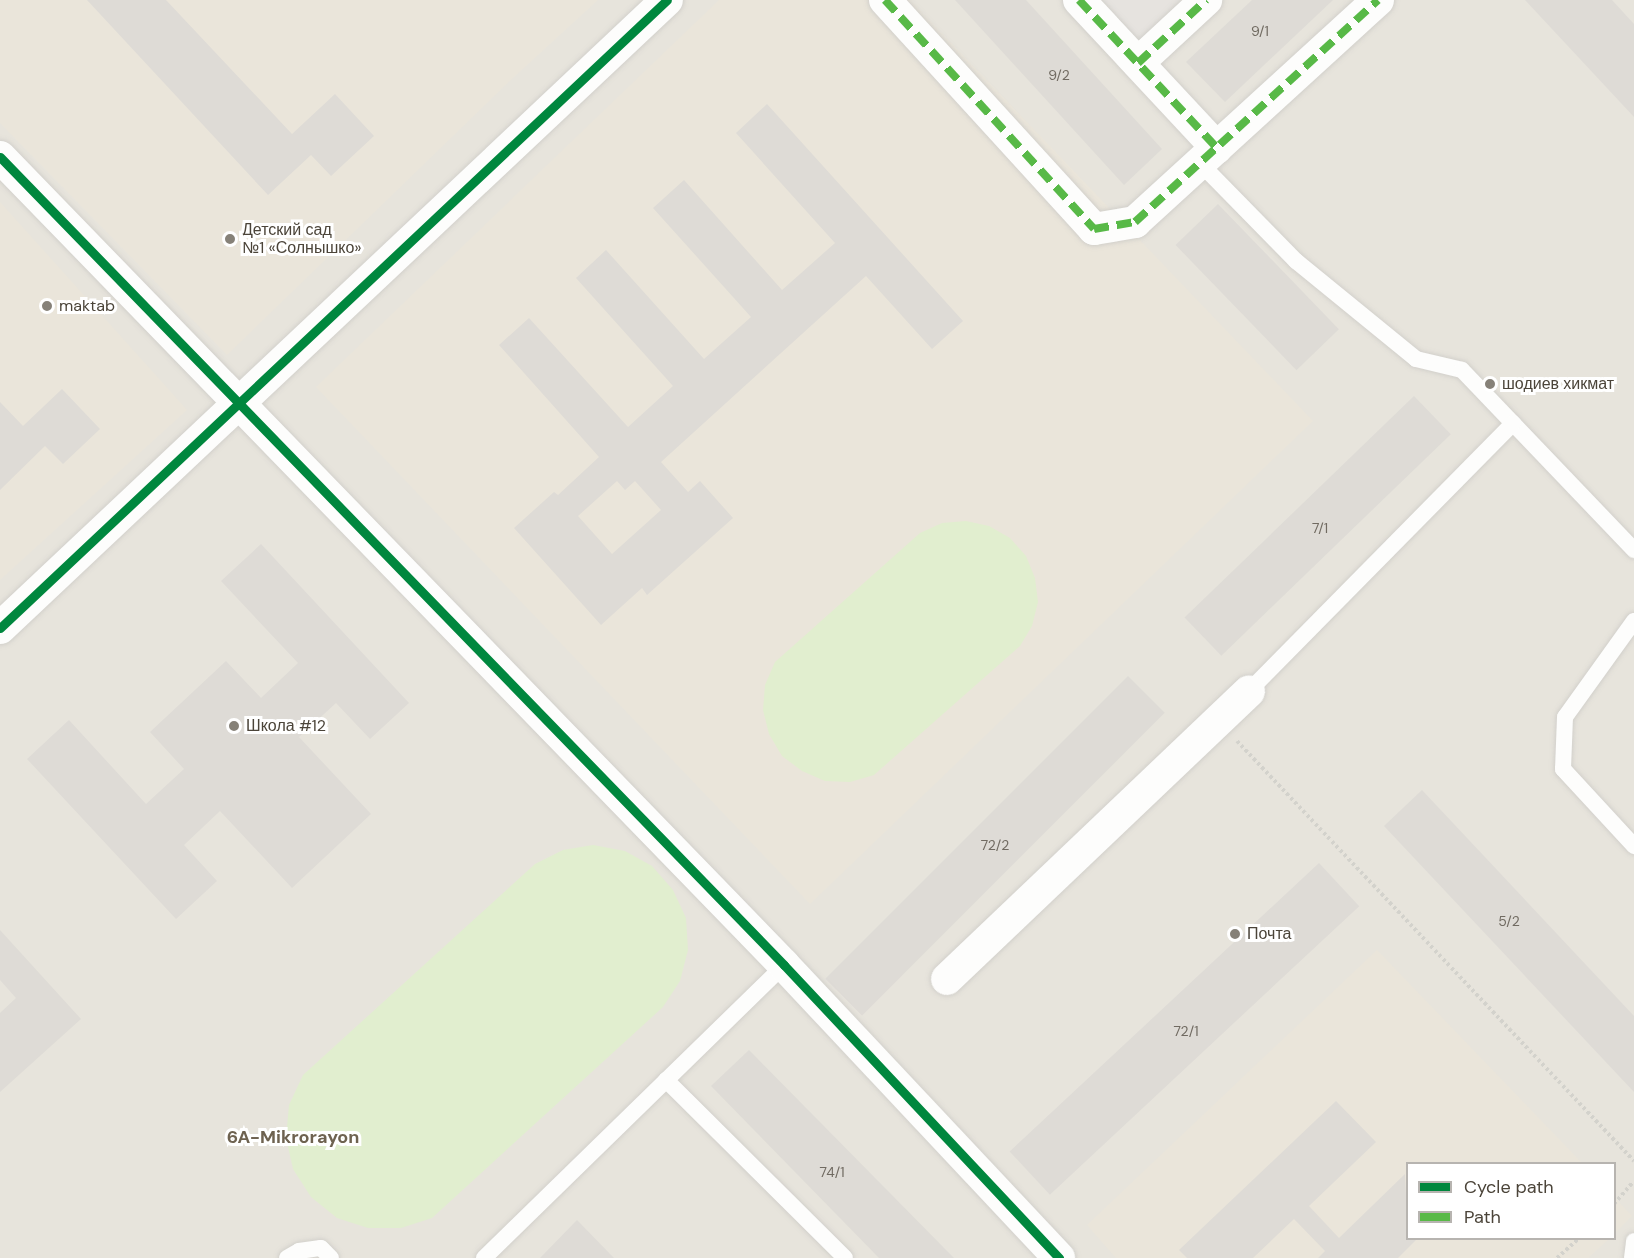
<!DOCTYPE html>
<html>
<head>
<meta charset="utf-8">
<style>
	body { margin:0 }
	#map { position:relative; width:1634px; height:1258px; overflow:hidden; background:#f4f2ee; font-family:"DM Sans",sans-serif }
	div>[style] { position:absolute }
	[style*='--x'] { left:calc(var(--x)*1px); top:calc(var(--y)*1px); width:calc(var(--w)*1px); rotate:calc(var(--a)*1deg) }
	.residential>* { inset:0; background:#e7e4dc }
	.education>* { inset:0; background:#eae5da }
	.green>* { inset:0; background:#e1eecf }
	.parking>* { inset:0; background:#e6e3df }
	.building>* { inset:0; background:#dedbd6; transform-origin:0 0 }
	.path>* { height:4px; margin-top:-2px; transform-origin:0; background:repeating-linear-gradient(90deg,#d3d2cc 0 3px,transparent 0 6px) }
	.roads { filter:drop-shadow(0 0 2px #d2d0cb) drop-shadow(0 0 2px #d2d0cb) }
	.lane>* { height:16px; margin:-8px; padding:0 8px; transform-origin:8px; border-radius:8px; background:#fdfdfc }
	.street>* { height:32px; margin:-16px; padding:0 16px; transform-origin:16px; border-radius:16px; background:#fdfdfc }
	.quiet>* { height:8px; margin-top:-4px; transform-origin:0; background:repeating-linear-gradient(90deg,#58b947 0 15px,transparent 0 23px) }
	.cycleway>* { height:9px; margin:-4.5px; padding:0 4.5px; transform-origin:4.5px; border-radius:4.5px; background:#00873e }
	.dots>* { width:16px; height:16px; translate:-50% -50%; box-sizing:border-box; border:3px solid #fff; border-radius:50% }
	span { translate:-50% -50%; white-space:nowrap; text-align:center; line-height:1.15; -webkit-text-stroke:6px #fff; paint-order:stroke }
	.number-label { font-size:14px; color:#706a61 }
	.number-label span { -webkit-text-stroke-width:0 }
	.poi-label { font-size:16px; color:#4b4439 }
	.left { translate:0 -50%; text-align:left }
	.neighbourhood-label { font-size:18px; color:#6e6250; font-weight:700 }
	.legend { position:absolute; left:1406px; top:1162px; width:210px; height:78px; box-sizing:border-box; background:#fff; border:2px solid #b7b4b0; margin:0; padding:8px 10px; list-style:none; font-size:18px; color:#4b4439 }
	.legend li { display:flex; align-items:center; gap:12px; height:30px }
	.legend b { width:30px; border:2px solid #b7b4b0 }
</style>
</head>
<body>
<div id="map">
	<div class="residential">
		<div style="clip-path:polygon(evenodd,0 0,1634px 0,1634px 1258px,0 1258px,0 0,1408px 1164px,1614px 1164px,1614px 1238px,1408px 1238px,1408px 1164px)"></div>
	</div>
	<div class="education">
		<div style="clip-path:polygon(0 0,598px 0,514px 77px,227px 355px,0 123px)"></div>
		<div style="clip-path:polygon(719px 0,910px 0,1313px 421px,810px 904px,316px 387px)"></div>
		<div style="clip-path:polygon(0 202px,187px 410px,0 580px)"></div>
		<div style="clip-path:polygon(1377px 950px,1582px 1163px,1408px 1164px,1408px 1238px,1609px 1239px,1588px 1258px,1116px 1258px,1087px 1225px)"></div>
		<div style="clip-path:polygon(1615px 1198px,1632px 1216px,1615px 1233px)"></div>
	</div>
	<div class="green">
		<div style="clip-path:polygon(966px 521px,989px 526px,1010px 538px,1026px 556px,1035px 578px,1038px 602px,1032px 626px,1020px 646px,874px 775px,850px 782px,825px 781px,802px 771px,782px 756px,769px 734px,763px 710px,765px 685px,775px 662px,920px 533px,942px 523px)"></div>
		<div style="clip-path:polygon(593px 845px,625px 851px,652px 866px,673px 890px,686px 918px,688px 950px,680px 981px,663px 1007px,432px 1218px,401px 1228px,368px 1228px,337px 1218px,311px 1197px,293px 1169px,286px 1138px,289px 1105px,303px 1075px,535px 864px,563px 850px)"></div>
	</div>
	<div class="parking">
		<div style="clip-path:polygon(1102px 0,1188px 0,1140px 43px)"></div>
	</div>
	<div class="building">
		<div style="clip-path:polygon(87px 0,166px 0,292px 134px,335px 94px,374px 136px,331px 176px,311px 155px,268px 195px)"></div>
		<div style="clip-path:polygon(955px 0,1026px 0,1162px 149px,1124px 185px)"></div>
		<div style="clip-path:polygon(1252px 0,1333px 0,1225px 102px,1186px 62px)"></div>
		<div style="clip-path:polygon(1525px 0,1612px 0,1634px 24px,1634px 117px)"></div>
		<div style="clip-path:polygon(evenodd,767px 104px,963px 321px,932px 349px,866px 276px,661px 462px,688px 492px,700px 481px,733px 518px,647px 595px,642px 588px,601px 625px,514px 528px,554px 492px,558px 495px,599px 457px,499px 345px,529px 318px,628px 427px,673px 386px,576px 278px,606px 250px,704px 359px,751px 317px,653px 208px,684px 180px,782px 290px,835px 243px,736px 133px,767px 104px,617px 481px,625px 490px,635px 481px,661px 510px,612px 554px,578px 516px,617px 481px)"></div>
		<div style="left:1218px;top:204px;width:174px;height:59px;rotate:46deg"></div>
		<div style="clip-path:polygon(62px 389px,100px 429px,63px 464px,45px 446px,0 490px,0 402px,23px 426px)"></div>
		<div style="left:1414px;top:396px;width:53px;height:319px;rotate:46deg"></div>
		<div style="clip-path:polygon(261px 544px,409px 703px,370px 739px,336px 703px,299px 737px,371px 814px,292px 888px,220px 811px,184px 845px,217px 881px,176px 919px,27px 759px,69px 720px,146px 804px,184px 769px,150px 732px,226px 661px,261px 698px,298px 663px,221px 581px)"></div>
		<div style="left:1128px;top:676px;width:52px;height:428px;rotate:45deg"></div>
		<div style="clip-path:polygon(1422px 790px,1634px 1016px,1634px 1092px,1384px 826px)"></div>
		<div style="left:1319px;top:863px;width:59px;height:423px;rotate:47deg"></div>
		<div style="clip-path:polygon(0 930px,81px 1019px,0 1092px,0 1013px,16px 998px,0 980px)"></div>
		<div style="clip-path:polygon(749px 1050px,954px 1258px,879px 1258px,711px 1086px)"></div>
		<div style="clip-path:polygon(1336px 1101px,1376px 1142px,1309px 1206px,1339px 1238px,1405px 1174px,1408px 1238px,1418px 1238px,1398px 1258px,1318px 1258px,1325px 1251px,1294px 1219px,1253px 1258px,1187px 1258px,1179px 1250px)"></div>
		<div style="clip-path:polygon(577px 1220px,614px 1258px,540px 1258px)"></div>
	</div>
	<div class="path">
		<div style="--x:1237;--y:741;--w:578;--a:46.61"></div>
		<div style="--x:1614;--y:1204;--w:30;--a:-49"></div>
		<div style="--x:1557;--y:1258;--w:30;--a:-42"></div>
	</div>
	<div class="roads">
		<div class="lane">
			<div style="--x:1200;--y:163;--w:137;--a:45.6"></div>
			<div style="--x:1296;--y:261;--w:155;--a:39.2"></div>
			<div style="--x:1416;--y:359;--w:47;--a:13.4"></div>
			<div style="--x:1462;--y:370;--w:249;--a:46.3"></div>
			<div style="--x:1634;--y:621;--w:118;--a:125.7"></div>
			<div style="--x:1565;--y:717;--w:52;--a:92.2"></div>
			<div style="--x:1563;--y:769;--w:105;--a:47.3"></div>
			<div style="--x:1249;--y:691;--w:376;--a:-45.4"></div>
			<div style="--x:666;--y:1080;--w:252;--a:44.8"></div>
			<div style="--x:287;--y:1258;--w:14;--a:-30"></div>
			<div style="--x:299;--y:1251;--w:22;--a:-8"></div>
			<div style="--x:321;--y:1248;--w:14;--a:45"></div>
			<div style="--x:484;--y:1258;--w:419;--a:-44.3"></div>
			<div style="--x:1632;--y:1258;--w:17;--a:-83"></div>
		</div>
		<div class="street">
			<div style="--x:885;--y:0;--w:310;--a:47.6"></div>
			<div style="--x:1094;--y:229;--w:42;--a:-9.7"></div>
			<div style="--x:1135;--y:222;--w:329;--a:-42.4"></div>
			<div style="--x:1079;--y:0;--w:202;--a:47"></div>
			<div style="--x:1138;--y:63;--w:93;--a:-42.8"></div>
			<div style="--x:0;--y:157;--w:1126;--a:45.86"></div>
			<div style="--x:784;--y:965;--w:402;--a:46.8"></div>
			<div style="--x:0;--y:628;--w:916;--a:-43.28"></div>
			<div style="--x:947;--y:979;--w:417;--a:-43.6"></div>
		</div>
	</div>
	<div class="quiet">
		<div style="--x:885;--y:0;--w:310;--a:47.6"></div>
		<div style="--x:1094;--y:229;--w:42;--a:-9.7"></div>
		<div style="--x:1135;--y:222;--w:329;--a:-42.4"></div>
		<div style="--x:1079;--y:0;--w:202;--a:47"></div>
		<div style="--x:1138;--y:63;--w:93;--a:-42.8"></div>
	</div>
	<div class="cycleway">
		<div style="--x:0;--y:157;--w:1126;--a:45.86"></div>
		<div style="--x:784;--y:965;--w:402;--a:46.8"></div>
		<div style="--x:0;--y:628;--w:916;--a:-43.28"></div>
	</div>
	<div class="dots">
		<div style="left:230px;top:239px;background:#868178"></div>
		<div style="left:47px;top:306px;background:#868178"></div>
		<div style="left:1490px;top:384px;background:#868178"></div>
		<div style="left:234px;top:726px;background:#868178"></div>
		<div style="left:1235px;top:934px;background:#868178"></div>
	</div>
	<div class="number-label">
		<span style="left:1260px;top:31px">9/1</span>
		<span style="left:1059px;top:75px">9/2</span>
		<span style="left:1320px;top:528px">7/1</span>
		<span style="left:995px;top:845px">72/2</span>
		<span style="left:1509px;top:921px">5/2</span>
		<span style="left:1186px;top:1031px">72/1</span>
		<span style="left:832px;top:1172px">74/1</span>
	</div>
	<div class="poi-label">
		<span class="left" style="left:242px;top:239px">Детский сад<br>№1 «Солнышко»</span>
		<span class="left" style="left:59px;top:306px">maktab</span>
		<span class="left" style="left:1502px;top:384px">шодиев хикмат</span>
		<span class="left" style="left:246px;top:726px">Школа #12</span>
		<span class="left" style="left:1247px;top:934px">Почта</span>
	</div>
	<div class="neighbourhood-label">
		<span style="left:293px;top:1137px">6A-Mikrorayon</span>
	</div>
	<ul class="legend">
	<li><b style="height:8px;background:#00873e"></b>Cycle path</li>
	<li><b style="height:8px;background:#58b947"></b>Path</li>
	</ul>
</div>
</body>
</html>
